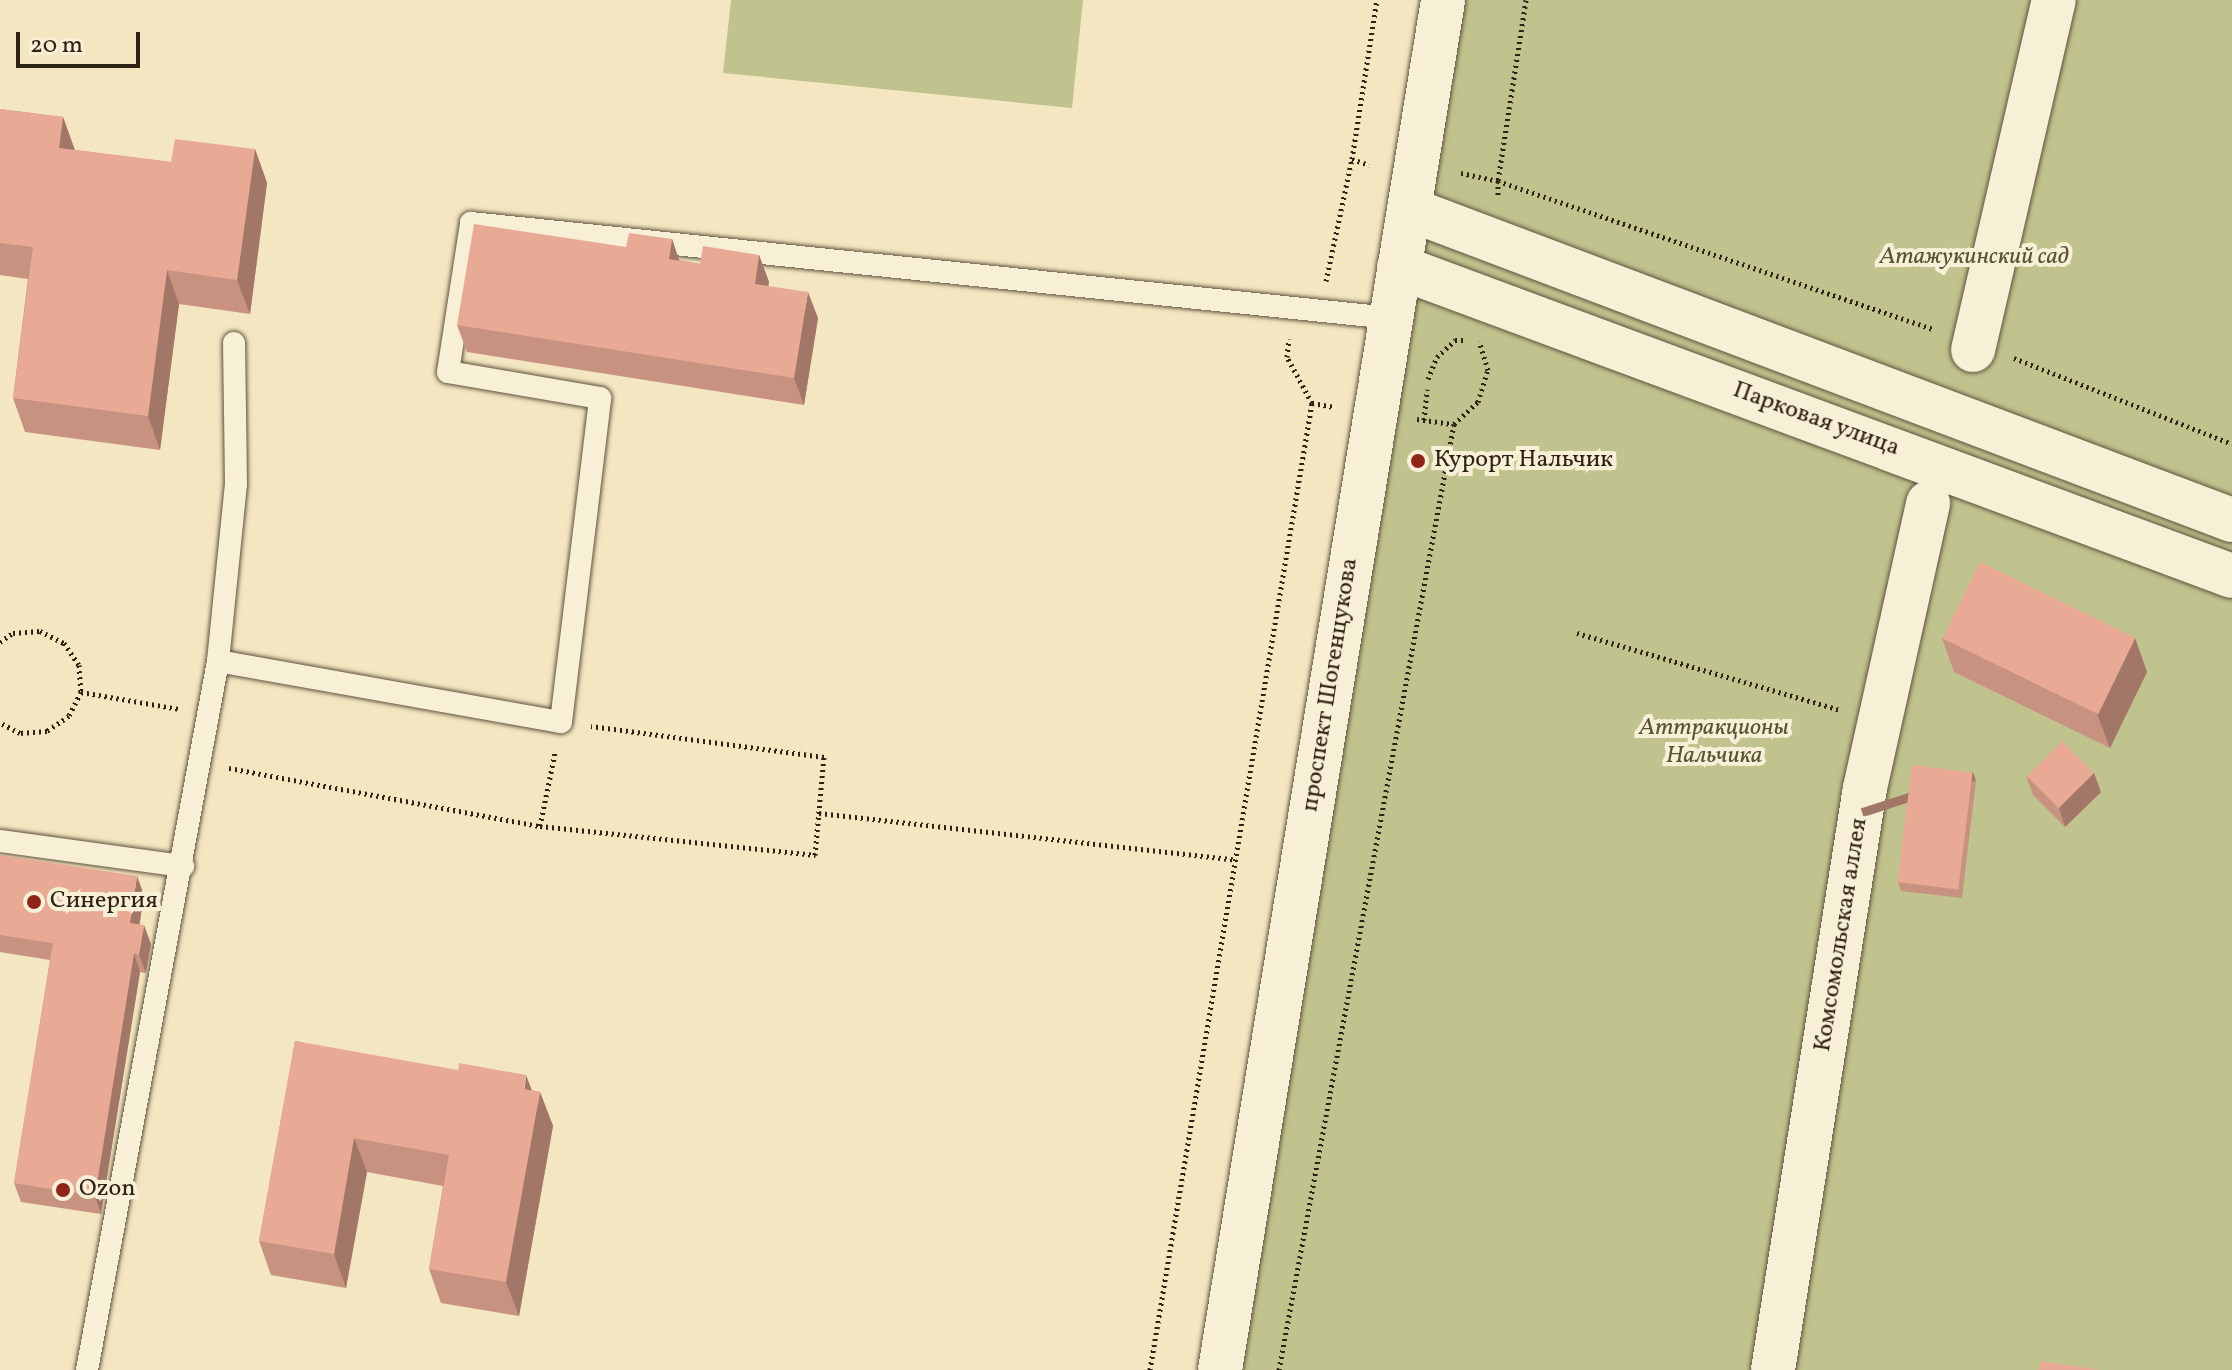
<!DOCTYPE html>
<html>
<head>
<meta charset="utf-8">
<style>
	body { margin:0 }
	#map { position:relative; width:2232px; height:1370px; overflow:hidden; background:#f3e6c0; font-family:Vollkorn,serif }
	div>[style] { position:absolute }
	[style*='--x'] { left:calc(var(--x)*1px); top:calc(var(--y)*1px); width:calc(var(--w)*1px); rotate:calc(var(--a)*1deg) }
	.green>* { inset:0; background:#c1c38e }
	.path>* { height:5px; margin-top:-2.5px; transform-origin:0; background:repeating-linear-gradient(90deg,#2e2214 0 2px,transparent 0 6px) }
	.roads { filter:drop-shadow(0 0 2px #5f533f) drop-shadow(0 0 2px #5f533f) }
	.lane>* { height:22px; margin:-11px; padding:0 11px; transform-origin:11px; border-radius:11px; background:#f7efd6 }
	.street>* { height:44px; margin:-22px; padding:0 22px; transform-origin:22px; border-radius:22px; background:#f7efd6 }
	.secondary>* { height:44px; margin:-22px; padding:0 22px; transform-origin:22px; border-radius:22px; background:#f7efd6 }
	.wall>* { inset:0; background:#c89280 }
	.shaded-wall>* { inset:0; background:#a37768; transform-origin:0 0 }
	.building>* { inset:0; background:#e9aa95; transform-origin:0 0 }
	.dots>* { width:22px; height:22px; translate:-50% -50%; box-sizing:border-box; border:4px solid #f7efd6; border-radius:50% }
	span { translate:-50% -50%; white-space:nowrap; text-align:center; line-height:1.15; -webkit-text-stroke:8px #f7efd6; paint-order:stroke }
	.park-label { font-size:24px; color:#5a5239; font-style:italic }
	.street-label { font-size:24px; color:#2e2214 }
	.poi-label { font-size:24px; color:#2e2214 }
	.left { translate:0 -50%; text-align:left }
	.scale { position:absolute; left:16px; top:32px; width:124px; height:36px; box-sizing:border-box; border:4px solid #2e2214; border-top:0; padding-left:10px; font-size:24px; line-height:28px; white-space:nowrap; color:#2e2214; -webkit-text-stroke:6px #f7efd6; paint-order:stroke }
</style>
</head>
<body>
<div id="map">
	<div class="green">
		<div style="clip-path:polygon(731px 0,1083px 0,1072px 108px,723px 73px)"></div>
		<div style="clip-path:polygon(1443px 0,2232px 0,2232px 1370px,1220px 1370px)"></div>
	</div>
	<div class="path">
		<div style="--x:1526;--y:0;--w:183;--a:98.8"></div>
		<div style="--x:1498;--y:181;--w:459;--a:18.8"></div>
		<div style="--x:1352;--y:159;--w:18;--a:19"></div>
		<div style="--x:1461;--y:173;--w:38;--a:12"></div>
		<div style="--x:1498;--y:181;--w:17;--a:90"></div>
		<div style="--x:1326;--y:281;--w:125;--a:-78"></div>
		<div style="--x:1352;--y:159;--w:161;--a:-81.1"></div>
		<div style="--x:2014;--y:358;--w:234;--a:21.5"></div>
		<div style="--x:1428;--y:379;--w:24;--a:-68"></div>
		<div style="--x:1437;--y:357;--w:25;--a:-43"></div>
		<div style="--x:1455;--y:340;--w:10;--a:0"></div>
		<div style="--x:1312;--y:403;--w:23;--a:10"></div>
		<div style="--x:1417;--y:419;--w:37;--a:8"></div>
		<div style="--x:1454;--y:424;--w:33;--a:-43"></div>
		<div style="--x:1478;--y:402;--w:34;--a:-73"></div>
		<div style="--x:1488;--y:370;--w:30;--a:-107"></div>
		<div style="--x:1424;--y:420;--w:31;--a:-84"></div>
		<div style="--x:1577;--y:633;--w:275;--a:16.3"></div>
		<div style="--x:0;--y:642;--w:16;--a:-35"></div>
		<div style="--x:13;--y:633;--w:27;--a:-4"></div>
		<div style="--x:40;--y:631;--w:27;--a:27"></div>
		<div style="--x:64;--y:643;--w:27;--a:56"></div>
		<div style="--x:79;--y:665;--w:27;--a:86"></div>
		<div style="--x:81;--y:692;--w:27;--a:117"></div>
		<div style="--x:69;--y:716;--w:27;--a:146"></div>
		<div style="--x:47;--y:731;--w:27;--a:176"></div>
		<div style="--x:20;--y:733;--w:22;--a:-153"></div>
		<div style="--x:81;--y:692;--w:99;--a:9.8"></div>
		<div style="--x:229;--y:768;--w:316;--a:10.6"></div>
		<div style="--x:540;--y:826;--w:277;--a:6"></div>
		<div style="--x:815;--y:855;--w:98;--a:-84.8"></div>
		<div style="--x:824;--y:757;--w:235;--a:-172.4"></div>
		<div style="--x:819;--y:813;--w:420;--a:6.4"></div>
		<div style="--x:540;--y:826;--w:75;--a:-78.4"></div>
		<div style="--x:1150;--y:1370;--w:980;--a:-80.49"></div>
		<div style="--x:1312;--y:403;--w:52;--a:-118.5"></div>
		<div style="--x:1287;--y:357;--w:18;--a:-84"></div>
		<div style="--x:1279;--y:1370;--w:962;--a:-79.52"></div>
	</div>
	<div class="roads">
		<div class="lane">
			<div style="--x:218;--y:661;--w:348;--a:10.1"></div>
			<div style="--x:561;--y:722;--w:326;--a:-83.1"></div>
			<div style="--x:600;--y:398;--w:154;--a:-170.3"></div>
			<div style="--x:448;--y:372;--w:151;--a:-81.2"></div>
			<div style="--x:471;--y:223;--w:925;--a:5.9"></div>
			<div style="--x:0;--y:841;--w:185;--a:7.8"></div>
			<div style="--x:87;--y:1370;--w:721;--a:-79.53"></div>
			<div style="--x:218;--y:661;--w:178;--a:-84.2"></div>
			<div style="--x:236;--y:484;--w:141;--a:-90.8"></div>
		</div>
		<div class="street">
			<div style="--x:1409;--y:209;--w:880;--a:20.7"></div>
			<div style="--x:1399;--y:267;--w:888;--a:20.35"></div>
			<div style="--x:1973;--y:350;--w:359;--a:-77"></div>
			<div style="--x:1773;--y:1370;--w:589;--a:-81.02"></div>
			<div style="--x:1865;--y:788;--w:292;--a:-77.5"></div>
		</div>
		<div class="secondary">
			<div style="--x:1220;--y:1370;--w:1388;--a:-80.75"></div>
		</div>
	</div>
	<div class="wall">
		<div style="clip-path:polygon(0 109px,63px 117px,75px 150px,171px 162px,255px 149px,267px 183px,250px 314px,179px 304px,160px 450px,25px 432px,13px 398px,28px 279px,0 275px)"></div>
		<div style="clip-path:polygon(672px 239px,679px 260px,700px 264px,759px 255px,769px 282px,768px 286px,818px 318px,804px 405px,467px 352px,457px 325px,626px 247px)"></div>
		<div style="clip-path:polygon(1942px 638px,2135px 638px,2147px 672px,2110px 748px,1954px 672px)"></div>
		<div style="clip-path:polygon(1973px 772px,1976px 781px,1962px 898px,1901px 891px,1898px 882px)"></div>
		<div style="clip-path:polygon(2026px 776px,2101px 792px,2065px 827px,2033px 795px)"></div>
		<div style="clip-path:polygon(0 855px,144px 895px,139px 925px,151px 944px,146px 973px,140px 972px,101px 1214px,21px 1202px,14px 1183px,50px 960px,0 952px)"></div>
		<div style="clip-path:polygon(295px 1041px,540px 1092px,553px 1126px,519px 1316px,441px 1303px,429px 1269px,443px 1186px,367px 1172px,346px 1288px,271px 1275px,259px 1241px)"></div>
	</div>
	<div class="shaded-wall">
		<div style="clip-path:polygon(63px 117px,75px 151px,59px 148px)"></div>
		<div style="clip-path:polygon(255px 149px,267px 183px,250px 314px,237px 280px)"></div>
		<div style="clip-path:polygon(672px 239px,681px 266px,669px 259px)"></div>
		<div style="clip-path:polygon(759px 255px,769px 282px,764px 310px,755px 284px)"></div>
		<div style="clip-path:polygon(167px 270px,179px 304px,160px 450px,148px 416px)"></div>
		<div style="clip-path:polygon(808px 292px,818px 318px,804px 405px,794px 378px)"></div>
		<div style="clip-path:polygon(2135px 638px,2147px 672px,2110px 748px,2097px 714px)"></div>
		<div style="left:1973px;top:772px;width:9px;height:118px;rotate:72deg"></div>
		<div style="clip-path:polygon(2094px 773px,2101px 792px,2065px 827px,2059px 808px)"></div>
		<div style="clip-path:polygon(137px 876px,144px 895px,137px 941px,130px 923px)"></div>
		<div style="clip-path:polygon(144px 925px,151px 944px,146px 973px,139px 955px)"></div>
		<div style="clip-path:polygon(134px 953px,140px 972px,101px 1214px,95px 1196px)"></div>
		<div style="clip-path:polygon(526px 1075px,538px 1106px,540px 1092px,553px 1126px,519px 1316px,506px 1282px)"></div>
		<div style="clip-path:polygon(354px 1138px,367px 1172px,346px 1288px,334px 1254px)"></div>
	</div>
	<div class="building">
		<div style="clip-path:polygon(0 109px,63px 117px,59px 148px,171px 162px,175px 139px,255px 149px,237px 280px,167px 270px,148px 416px,13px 398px,33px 247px,0 243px)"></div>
		<div style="clip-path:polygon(474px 224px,626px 247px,629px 233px,672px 239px,669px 259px,700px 264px,703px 246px,759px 255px,755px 284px,808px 292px,794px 378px,457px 325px)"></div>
		<div style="left:1980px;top:562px;width:173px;height:85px;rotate:26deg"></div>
		<div style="left:2062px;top:741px;width:45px;height:50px;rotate:45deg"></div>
		<div style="left:1912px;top:765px;width:61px;height:118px;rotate:7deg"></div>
		<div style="clip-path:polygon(0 855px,137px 876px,130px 923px,144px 925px,139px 955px,134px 953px,95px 1196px,14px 1183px,53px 943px,0 935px)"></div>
		<div style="clip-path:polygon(295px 1041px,458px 1070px,459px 1063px,526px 1075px,524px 1089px,540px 1092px,506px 1282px,429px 1269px,449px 1155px,354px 1138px,334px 1254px,259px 1241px)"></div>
		<div style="clip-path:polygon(2040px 1361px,2101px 1370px,2039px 1370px)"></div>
	</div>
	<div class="dots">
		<div style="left:1418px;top:461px;background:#8f2418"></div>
		<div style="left:34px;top:902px;background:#8f2418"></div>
		<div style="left:63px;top:1190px;background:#8f2418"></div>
	</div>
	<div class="park-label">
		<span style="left:1974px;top:258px">Атажукинский сад</span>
		<span style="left:1714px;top:743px">Аттракционы<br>Нальчика</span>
	</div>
	<div class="street-label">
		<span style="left:1816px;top:420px;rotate:20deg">Парковая улица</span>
		<span style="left:1331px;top:685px;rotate:-81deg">проспект Шогенцукова</span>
		<span style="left:1842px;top:935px;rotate:-81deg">Комсомольская аллея</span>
	</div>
	<div class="poi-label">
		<span class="left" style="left:1434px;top:461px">Курорт Нальчик</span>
		<span class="left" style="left:50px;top:902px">Синергия</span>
		<span class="left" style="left:79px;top:1190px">Ozon</span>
	</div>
	<div class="scale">20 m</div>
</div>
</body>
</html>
